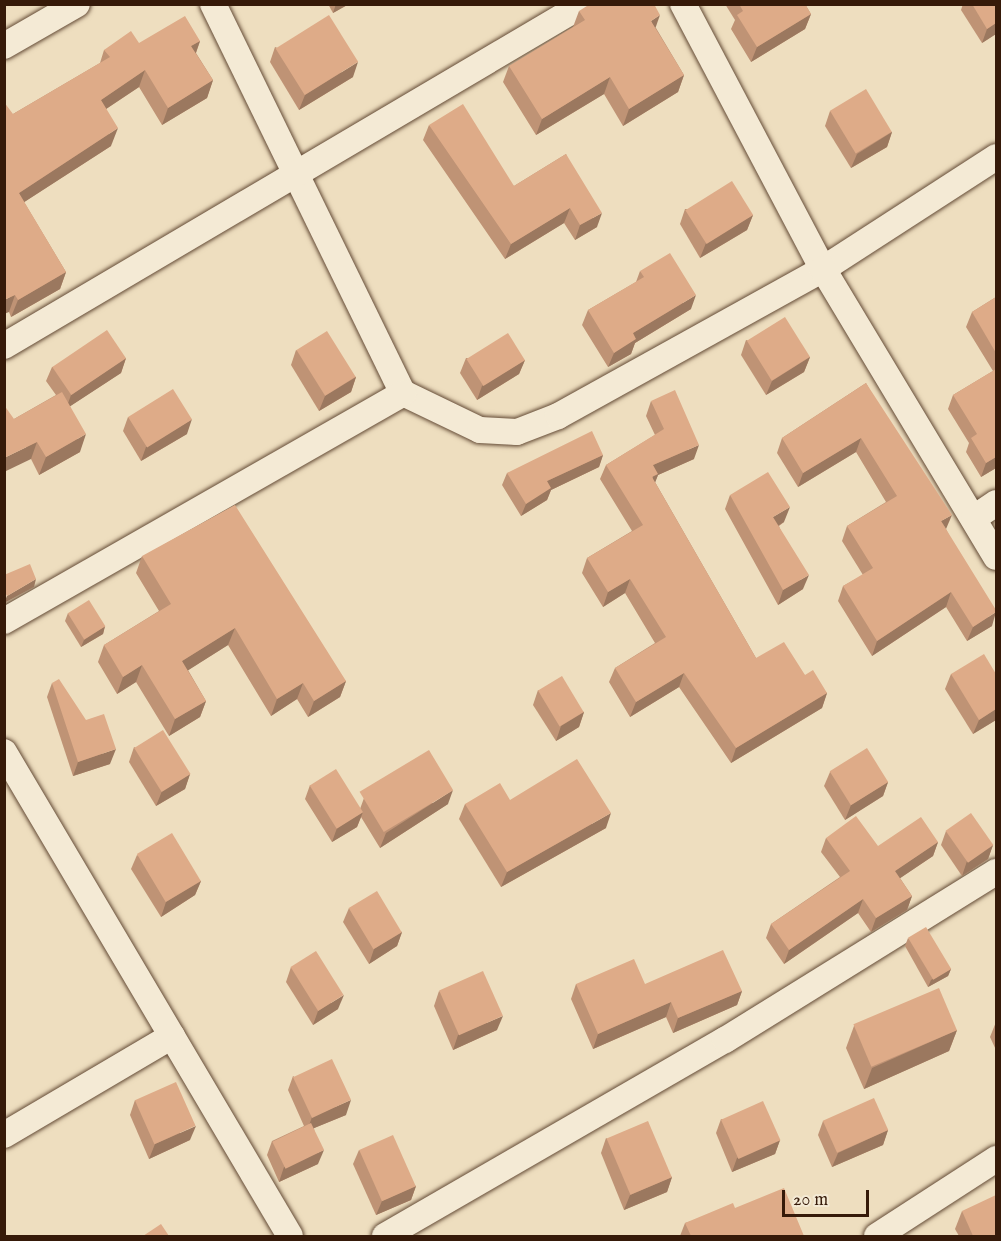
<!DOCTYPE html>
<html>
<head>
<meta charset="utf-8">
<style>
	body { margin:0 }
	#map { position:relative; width:1001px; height:1241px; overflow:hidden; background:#eedebf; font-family:"IM FELL English",serif }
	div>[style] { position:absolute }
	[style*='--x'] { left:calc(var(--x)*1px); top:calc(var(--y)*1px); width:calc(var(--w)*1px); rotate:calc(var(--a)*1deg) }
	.roads { filter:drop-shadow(0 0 2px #644b36) drop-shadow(0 0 2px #644b36) }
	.minor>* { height:26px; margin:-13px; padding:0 13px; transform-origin:13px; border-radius:13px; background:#f4ead5 }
	.wall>* { inset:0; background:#bf9375 }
	.shaded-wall>* { inset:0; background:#9b785f }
	.building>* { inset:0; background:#deab88; transform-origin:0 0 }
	span { translate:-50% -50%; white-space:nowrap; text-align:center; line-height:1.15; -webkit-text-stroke:4.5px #f4ead5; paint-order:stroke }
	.frame { position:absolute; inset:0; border:6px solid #361a09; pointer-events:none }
	.scale { position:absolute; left:782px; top:1190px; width:87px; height:27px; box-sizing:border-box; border:3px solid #361a09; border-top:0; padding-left:8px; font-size:18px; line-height:21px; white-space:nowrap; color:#361a09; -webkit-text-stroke:4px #f4ead5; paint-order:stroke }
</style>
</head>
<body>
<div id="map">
	<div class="roads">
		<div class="minor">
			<div style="--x:213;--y:4;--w:433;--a:64"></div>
			<div style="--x:403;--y:393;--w:85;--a:25.7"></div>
			<div style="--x:480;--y:430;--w:37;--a:3"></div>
			<div style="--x:517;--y:432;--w:44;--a:-21.3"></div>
			<div style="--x:558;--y:416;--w:303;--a:-29"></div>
			<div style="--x:823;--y:269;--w:206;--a:-32.9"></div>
			<div style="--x:683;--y:4;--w:300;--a:62.2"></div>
			<div style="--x:823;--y:269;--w:336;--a:59"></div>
			<div style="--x:4;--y:46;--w:84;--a:-29.9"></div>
			<div style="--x:4;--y:346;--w:673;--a:-30.53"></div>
			<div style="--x:974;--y:518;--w:27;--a:-34"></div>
			<div style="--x:4;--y:621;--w:460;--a:-29.7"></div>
			<div style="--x:4;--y:752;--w:562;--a:59.42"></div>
			<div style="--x:4;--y:1135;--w:195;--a:-30.5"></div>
			<div style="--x:385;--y:1236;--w:392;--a:-30"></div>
			<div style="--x:725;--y:1040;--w:319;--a:-31.8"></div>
			<div style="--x:877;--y:1236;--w:142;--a:-32.9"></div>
		</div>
	</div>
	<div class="wall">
		<div style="clip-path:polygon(328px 4px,349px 4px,333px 13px)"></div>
		<div style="clip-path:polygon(725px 4px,805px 4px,811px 14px,805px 29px,751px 62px,731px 29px,735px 20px)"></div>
		<div style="clip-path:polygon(963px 4px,996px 4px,996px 34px,982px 43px,961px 10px)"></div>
		<div style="clip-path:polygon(579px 11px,656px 28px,684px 75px,678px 92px,623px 126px,604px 94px,536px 135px,503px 82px,509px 66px,573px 27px)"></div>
		<div style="clip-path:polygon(200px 41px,196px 53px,213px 80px,207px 98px,162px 125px,139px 87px,106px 109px,111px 146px,24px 202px,66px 272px,60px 289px,11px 317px,9px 312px,13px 114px,100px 63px,104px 50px,139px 43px)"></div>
		<div style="clip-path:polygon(275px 47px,353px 77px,299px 110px,270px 62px)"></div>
		<div style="clip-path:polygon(830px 111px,892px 132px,887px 147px,851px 168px,825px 126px)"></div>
		<div style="clip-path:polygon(429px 125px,514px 186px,566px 154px,597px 227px,575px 240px,564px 223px,505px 259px,423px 140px)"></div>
		<div style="clip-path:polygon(685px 209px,753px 215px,747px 230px,700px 258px,680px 224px)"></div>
		<div style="clip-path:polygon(640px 271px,691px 309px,635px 343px,631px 354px,608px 367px,582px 325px,588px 310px,636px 282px)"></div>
		<div style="clip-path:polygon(996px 297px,996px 468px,981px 477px,966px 452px,969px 443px,948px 409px,953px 395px,993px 371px,966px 327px,972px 312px)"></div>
		<div style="clip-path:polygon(746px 340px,810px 357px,804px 372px,766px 395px,741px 355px)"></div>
		<div style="clip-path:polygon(296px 350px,356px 377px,351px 392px,319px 411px,291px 365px)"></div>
		<div style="clip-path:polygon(126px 358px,121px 373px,70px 406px,80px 452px,39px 475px,31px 459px,14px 419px,56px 395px,46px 381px,52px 367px)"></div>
		<div style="clip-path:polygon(466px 358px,525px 360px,519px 374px,477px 400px,460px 373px)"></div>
		<div style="clip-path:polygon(866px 383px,946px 529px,992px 626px,967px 641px,946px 607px,872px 656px,838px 601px,843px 586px,863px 575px,842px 541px,847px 526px,886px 502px,856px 452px,798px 487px,777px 453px,782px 438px)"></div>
		<div style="clip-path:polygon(651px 401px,694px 459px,658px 475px,655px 482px,756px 658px,805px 675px,827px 693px,822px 708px,731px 763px,679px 687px,630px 717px,609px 682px,615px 668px,655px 643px,625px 593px,603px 607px,582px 573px,587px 558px,632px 531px,600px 479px,606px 465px,655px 435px,646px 416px)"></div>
		<div style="clip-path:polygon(128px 417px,187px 434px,141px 461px,123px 431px)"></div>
		<div style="clip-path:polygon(603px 455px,599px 467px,551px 490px,547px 500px,521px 516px,502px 485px,507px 473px)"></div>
		<div style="clip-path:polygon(730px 495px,784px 522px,779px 526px,803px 589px,778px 605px,725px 509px)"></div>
		<div style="clip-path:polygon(142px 556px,346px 681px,340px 697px,308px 717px,297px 699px,271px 716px,228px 645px,188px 670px,206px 701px,200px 717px,169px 736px,136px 682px,117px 694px,98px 662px,104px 645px,159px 611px,136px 573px)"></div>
		<div style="clip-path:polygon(68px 613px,105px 626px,103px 634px,81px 647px,65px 621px)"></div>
		<div style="clip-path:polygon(951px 674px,996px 674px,996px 720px,973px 734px,945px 689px)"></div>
		<div style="clip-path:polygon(52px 683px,110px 764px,73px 776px,47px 697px)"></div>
		<div style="clip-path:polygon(538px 690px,584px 712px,579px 727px,556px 741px,533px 705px)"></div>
		<div style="clip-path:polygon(134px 747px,190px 774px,185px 789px,156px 806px,129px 762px)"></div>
		<div style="clip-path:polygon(830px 772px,888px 782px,883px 796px,845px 820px,824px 786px)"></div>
		<div style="clip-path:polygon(310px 785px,360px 809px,364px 798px,448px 804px,380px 848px,361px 817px,357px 827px,332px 842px,305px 799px)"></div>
		<div style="clip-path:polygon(510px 800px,606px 828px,501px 887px,459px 819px,465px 804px)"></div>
		<div style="clip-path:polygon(946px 831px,993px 845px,988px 859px,962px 876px,941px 845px)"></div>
		<div style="clip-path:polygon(826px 838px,878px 846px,938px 842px,933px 856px,900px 878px,912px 896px,907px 910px,871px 932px,858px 913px,784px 964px,766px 938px,771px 924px,840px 877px,821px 852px)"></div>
		<div style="clip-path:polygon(137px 855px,201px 881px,195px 895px,161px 917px,131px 869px)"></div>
		<div style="clip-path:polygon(349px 908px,402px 932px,397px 946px,369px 964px,343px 922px)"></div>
		<div style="clip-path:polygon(908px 938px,951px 969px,948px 976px,928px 987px,905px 946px)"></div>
		<div style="clip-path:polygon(291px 967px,338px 1009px,313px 1025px,286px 982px)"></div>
		<div style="clip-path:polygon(576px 984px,645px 984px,742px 991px,737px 1005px,673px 1033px,666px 1017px,593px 1049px,571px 999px)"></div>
		<div style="clip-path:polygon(439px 991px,497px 1030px,453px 1050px,434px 1006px)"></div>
		<div style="clip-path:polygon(996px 1022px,996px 1050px,990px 1037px)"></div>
		<div style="clip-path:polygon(854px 1026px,957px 1030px,949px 1051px,864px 1089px,846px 1048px)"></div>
		<div style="clip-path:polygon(293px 1076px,346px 1115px,314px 1128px,318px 1164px,279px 1182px,267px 1155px,272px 1141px,304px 1126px,288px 1090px)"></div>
		<div style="clip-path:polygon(135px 1100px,190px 1140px,149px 1159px,130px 1115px)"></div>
		<div style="clip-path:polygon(721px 1119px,780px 1140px,775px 1154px,732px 1172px,716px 1133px)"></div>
		<div style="clip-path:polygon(823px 1121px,888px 1130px,883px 1145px,832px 1167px,818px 1135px)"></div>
		<div style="clip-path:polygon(606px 1138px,672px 1177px,667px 1192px,624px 1210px,601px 1153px)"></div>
		<div style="clip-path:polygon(359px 1150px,416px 1186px,411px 1200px,376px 1215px,353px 1164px)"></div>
		<div style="clip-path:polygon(735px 1208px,804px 1236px,680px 1236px,685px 1223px)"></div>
		<div style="clip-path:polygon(962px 1211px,996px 1236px,959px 1236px,955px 1229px)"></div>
	</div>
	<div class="shaded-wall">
		<div style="clip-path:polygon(336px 4px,349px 4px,333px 13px)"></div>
		<div style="clip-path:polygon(811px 14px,805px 29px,751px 62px,757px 47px)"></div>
		<div style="clip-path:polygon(660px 15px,654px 32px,651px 21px)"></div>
		<div style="clip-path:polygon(996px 23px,996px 34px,982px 43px,987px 29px)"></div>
		<div style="clip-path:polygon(200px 41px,194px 58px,191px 46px)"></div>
		<div style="clip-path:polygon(358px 62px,353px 77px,299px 110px,305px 95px)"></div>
		<div style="clip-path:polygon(145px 70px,139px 87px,94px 117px,101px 100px)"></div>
		<div style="clip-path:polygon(684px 75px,678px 92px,623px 126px,629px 109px)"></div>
		<div style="clip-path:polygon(610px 77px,604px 94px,536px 135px,542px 119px)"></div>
		<div style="clip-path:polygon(213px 80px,207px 98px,162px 125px,168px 108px)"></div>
		<div style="clip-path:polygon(118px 128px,111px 146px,12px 210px,19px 193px)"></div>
		<div style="clip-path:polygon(892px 132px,887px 147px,851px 168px,857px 154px)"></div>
		<div style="clip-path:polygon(570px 208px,564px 223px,505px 259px,511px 244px)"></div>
		<div style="clip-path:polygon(602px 213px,597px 227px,575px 240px,580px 225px)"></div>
		<div style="clip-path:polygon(753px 215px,747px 230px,700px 258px,706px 243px)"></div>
		<div style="clip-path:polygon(66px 272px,60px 289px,11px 317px,18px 300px)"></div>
		<div style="clip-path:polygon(15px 295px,9px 312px,4px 314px,4px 300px)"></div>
		<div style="clip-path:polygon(696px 295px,691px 309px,635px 343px,631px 354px,608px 367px,614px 353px,633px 333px)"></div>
		<div style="clip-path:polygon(810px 357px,804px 372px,766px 395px,772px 381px)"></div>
		<div style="clip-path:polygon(126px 358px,121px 373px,66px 409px,71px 395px)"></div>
		<div style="clip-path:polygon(525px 360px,519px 374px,477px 400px,482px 386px)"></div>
		<div style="clip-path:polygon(356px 377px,351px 392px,319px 411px,325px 396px)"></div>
		<div style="clip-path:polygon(192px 419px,187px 434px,141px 461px,146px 447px)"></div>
		<div style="clip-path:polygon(86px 434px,80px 452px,39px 475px,46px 457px)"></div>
		<div style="clip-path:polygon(861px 438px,856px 452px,798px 487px,803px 473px)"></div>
		<div style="clip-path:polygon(37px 442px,31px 459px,4px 472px,4px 458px)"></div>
		<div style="clip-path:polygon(699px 445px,694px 459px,658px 475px,653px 488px,653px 465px)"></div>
		<div style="clip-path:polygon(603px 455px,599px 467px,551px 490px,547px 500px,521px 516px,526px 504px,547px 481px)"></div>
		<div style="clip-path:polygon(996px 457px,996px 468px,981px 477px,986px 463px)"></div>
		<div style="clip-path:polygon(790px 507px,784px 522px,768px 532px,773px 517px)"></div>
		<div style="clip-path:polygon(952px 515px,946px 529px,941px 521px)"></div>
		<div style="clip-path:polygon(809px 575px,803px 589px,778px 605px,783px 590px)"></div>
		<div style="clip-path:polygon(36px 579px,34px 587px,4px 603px,7px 596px)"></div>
		<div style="clip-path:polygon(630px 579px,625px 593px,603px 607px,608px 592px)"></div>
		<div style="clip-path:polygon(951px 592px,946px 607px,872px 656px,877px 641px)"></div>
		<div style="clip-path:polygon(996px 612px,992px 626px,967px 641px,973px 627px)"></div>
		<div style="clip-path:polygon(105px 626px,103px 634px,81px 647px,84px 640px)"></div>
		<div style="clip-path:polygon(235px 628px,228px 645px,176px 678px,182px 661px)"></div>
		<div style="clip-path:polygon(142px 665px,136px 682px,117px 694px,123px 677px)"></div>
		<div style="clip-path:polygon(684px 673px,679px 687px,630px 717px,636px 702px)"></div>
		<div style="clip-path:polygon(346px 681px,340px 697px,308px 717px,314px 701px)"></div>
		<div style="clip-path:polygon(303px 683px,297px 699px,271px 716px,277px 699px)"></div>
		<div style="clip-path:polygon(827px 693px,822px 708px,731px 763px,736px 748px)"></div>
		<div style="clip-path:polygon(206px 701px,200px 717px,169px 736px,175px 719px)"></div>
		<div style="clip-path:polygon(996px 709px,996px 720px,973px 734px,979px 720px)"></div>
		<div style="clip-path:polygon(584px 712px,579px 727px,556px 741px,561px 726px)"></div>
		<div style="clip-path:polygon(116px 749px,110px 764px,73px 776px,78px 762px)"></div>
		<div style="clip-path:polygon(190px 774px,185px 789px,156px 806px,162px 791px)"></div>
		<div style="clip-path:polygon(888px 782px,883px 796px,845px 820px,851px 805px)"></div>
		<div style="clip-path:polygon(453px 790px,448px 804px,380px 848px,386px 833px)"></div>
		<div style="clip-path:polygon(363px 812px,357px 827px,332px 842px,337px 828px)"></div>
		<div style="clip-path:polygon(611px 813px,606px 828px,501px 887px,507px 872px)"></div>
		<div style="clip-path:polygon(938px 842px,933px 856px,890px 885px,895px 871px)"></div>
		<div style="clip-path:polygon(993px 845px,988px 859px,962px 876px,967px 861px)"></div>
		<div style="clip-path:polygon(201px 881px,195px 895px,161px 917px,166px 902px)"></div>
		<div style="clip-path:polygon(912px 896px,907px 910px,871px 932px,876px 918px)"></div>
		<div style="clip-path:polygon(863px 899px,858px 913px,784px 964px,789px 950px)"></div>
		<div style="clip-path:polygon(402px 932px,397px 946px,369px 964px,374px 949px)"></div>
		<div style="clip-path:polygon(951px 969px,948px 976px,928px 987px,931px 980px)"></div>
		<div style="clip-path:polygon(742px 991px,737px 1005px,673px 1033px,678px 1018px)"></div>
		<div style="clip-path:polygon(344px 995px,338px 1009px,313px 1025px,318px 1011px)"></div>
		<div style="clip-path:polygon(671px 1002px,666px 1017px,593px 1049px,598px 1034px)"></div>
		<div style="clip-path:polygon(503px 1016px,497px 1030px,453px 1050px,458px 1035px)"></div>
		<div style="clip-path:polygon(957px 1030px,949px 1051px,864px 1089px,872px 1068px)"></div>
		<div style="clip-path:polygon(351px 1100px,346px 1115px,307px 1131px,312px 1117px)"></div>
		<div style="clip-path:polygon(196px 1126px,190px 1140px,149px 1159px,155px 1144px)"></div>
		<div style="clip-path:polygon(888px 1130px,883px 1145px,832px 1167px,838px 1153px)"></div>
		<div style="clip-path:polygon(780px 1140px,775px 1154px,732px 1172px,737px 1158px)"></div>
		<div style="clip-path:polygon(324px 1150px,318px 1164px,279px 1182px,284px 1167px)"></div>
		<div style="clip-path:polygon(672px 1177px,667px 1192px,624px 1210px,630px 1195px)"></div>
		<div style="clip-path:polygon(416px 1186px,411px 1200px,376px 1215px,382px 1201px)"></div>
	</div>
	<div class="building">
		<div style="clip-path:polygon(590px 4px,654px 4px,660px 15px,651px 21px,684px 75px,629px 109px,610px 77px,542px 119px,509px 66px,585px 20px,579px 11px)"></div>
		<div style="clip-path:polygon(739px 4px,805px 4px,811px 14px,757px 47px,737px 15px,743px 11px)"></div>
		<div style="clip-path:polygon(972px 4px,996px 4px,996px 23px,987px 29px)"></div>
		<div style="left:329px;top:15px;width:55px;height:63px;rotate:58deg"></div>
		<div style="clip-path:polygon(185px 16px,200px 41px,191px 46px,213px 80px,168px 108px,145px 70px,101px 100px,118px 128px,19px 193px,66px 272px,18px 300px,15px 295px,4px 300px,4px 102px,13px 114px,110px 57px,104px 50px,131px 31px,139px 43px)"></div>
		<div style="left:866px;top:89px;width:50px;height:42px;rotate:59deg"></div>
		<div style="clip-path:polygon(463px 104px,514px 186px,566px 154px,602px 213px,580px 225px,570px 208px,511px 244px,429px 125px)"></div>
		<div style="left:732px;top:181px;width:40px;height:55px;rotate:58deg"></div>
		<div style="clip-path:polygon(670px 253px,696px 295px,633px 333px,636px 339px,614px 353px,588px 310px,644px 277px,640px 271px)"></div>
		<div style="clip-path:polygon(996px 297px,996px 353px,972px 312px)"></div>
		<div style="left:785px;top:317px;width:47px;height:45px;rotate:58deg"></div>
		<div style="left:107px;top:330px;width:34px;height:66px;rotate:56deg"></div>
		<div style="left:327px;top:331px;width:54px;height:36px;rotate:58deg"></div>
		<div style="left:508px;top:333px;width:32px;height:49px;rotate:58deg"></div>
		<div style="clip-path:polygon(996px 369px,996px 457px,986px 463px,971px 438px,977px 434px,953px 395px)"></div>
		<div style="clip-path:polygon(866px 383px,952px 515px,941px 521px,996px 610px,996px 612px,973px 627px,951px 592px,877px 641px,843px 586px,873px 568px,847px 526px,897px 496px,861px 438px,803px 473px,782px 438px)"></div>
		<div style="left:173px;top:389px;width:36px;height:53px;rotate:58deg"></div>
		<div style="clip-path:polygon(675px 390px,699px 445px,653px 465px,658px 474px,652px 477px,756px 658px,784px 642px,805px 675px,813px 670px,827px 693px,736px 748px,684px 673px,636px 702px,615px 668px,666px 637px,630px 579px,608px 592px,587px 558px,643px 525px,606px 465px,664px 429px,651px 401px)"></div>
		<div style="clip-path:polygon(62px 392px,86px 434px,46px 457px,37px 442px,4px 458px,4px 405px,14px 419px)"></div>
		<div style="clip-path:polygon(592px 431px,603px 455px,547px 481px,551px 488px,526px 504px,507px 473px)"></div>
		<div style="clip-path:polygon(768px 472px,790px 507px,773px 517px,809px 575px,783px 590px,730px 495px)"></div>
		<div style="clip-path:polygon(235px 505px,346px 681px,314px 701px,303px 683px,277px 699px,235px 628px,182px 661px,206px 701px,175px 719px,142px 665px,123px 677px,104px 645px,171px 604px,142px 556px)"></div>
		<div style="clip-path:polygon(30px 564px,36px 579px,7px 596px,4px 591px,4px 575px)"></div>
		<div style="left:89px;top:600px;width:31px;height:25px;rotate:58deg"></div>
		<div style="clip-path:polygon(984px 654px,996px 674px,996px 709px,979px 720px,951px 674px)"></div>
		<div style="left:562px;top:676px;width:42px;height:28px;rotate:59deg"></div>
		<div style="clip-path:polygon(59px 679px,86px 720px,104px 714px,116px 749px,78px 762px,52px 683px)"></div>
		<div style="left:163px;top:730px;width:52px;height:34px;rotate:58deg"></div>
		<div style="left:867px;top:748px;width:40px;height:44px;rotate:58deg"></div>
		<div style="left:429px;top:750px;width:47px;height:81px;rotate:59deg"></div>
		<div style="clip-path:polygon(577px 759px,611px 813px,507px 872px,465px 804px,500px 783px,510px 800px)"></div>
		<div style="left:336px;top:769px;width:51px;height:31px;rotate:58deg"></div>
		<div style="left:971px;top:813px;width:39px;height:31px;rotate:55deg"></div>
		<div style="clip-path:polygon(856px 816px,878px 846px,921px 817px,938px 842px,895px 871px,912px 896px,876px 918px,863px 899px,789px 950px,771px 924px,850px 871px,826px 838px)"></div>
		<div style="left:172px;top:833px;width:56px;height:41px;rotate:59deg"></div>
		<div style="left:377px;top:891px;width:48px;height:33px;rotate:59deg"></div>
		<div style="left:926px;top:927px;width:49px;height:21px;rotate:59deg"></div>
		<div style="clip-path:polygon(723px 950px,742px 991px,678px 1018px,671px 1002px,598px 1034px,576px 984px,634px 959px,645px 984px)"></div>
		<div style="left:316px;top:951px;width:52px;height:30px;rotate:58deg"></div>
		<div style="left:483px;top:971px;width:49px;height:48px;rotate:66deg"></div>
		<div style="left:939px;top:988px;width:46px;height:93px;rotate:67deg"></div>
		<div style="left:332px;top:1059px;width:45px;height:43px;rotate:65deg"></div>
		<div style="left:176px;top:1082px;width:48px;height:45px;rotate:66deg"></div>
		<div style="left:874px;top:1098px;width:35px;height:56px;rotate:66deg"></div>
		<div style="left:763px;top:1101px;width:43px;height:46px;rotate:66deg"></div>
		<div style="left:648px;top:1121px;width:61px;height:45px;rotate:67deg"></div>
		<div style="left:311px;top:1123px;width:30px;height:43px;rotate:64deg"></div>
		<div style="left:393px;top:1135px;width:56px;height:37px;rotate:66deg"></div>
		<div style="clip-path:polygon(784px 1188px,804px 1236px,691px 1236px,685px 1223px,733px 1203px,735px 1208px)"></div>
		<div style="clip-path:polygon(996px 1195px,996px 1236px,973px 1236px,962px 1211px)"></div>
		<div style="clip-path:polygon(161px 1224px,169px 1236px,143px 1236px)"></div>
	</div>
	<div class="frame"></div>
	<div class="scale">20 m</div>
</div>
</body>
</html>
